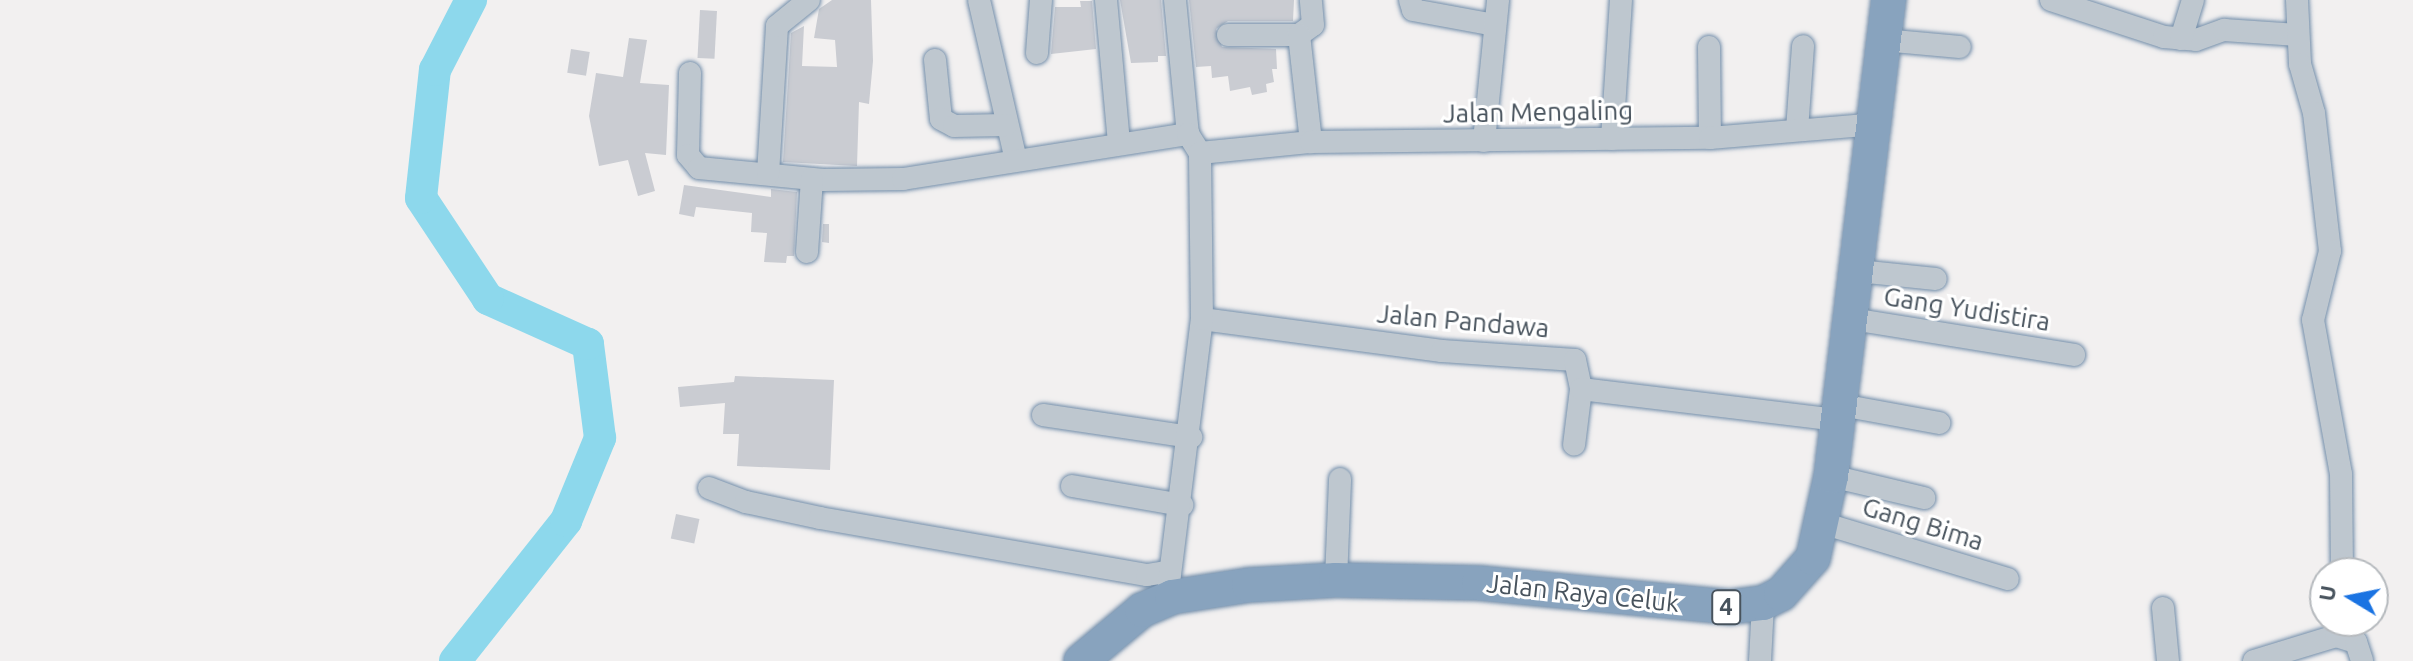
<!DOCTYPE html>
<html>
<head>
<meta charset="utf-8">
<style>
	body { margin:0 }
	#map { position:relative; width:2413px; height:661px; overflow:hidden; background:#f2f0f0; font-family:Ubuntu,sans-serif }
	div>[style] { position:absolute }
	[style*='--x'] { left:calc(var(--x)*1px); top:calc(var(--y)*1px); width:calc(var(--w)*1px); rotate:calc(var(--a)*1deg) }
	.river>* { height:32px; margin:-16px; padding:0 16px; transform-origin:16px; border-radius:16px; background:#8dd8ec }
	.building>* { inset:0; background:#caccd2; transform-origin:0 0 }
	.roads { filter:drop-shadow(0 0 2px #738eaa) drop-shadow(0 0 2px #738eaa) }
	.minor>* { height:22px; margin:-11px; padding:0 11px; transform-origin:11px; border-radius:11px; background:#bec7cf }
	.highway>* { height:34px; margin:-17px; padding:0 17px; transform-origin:17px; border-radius:17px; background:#88a3be }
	span { translate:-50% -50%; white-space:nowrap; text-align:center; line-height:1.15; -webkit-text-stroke:6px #fff; paint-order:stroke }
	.shield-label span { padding:2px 6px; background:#fff; border:2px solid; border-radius:6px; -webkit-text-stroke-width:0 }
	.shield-label { font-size:24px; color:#48535d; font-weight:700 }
	.street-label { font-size:26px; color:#48535d }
	.north { position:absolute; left:2309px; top:557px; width:80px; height:80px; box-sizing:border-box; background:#fff; border:2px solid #b6babe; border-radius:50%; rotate:280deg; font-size:22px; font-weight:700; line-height:32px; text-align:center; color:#48535d }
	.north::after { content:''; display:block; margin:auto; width:28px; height:36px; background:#1a73e2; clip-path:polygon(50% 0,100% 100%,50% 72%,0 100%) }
</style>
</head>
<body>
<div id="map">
	<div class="river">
		<div style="--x:455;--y:661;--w:179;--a:-51.6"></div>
		<div style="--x:566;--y:521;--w:90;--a:-67.7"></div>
		<div style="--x:600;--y:438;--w:95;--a:-97.3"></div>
		<div style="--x:588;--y:344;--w:110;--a:-155.8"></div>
		<div style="--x:488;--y:299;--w:121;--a:-123.6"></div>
		<div style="--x:421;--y:198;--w:129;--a:-83.8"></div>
		<div style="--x:435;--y:70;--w:79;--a:-62.8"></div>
	</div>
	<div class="building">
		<div style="clip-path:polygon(832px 0,871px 0,873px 61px,869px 104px,859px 102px,857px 166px,783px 162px,791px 33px,804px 26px,802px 66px,837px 67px,835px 40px,814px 38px,819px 9px)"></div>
		<div style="clip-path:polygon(1120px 0,1161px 0,1166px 56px,1158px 56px,1158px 62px,1131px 63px)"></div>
		<div style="clip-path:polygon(1189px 0,1294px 0,1293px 21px,1228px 21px,1216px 29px,1222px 47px,1276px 49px,1277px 69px,1272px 69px,1274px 82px,1266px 84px,1267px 92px,1252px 95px,1250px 87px,1230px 91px,1228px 76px,1212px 78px,1211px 66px,1196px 67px)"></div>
		<div style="clip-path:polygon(1080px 1px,1092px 1px,1096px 49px,1051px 54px,1055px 7px,1081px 7px)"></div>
		<div style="left:700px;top:10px;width:17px;height:48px;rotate:3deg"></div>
		<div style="clip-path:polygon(629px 38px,647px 40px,640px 83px,669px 85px,666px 155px,645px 153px,655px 191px,638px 196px,628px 160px,599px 166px,589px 116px,596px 73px,623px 77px)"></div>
		<div style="left:571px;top:49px;width:19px;height:24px;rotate:9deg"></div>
		<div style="clip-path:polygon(684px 185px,771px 197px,771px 189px,797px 192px,794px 256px,787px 256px,786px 263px,764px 262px,767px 233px,751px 232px,752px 213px,696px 207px,694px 217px,679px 214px)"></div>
		<div style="clip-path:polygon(823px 224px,829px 224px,829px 243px,822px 242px)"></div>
		<div style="clip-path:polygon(735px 376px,834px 380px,830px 470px,737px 466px,739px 434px,723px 434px,725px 403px,680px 407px,678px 387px,734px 382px)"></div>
		<div style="left:676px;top:514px;width:24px;height:25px;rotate:12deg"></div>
	</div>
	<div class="roads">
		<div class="minor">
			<div style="--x:979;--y:0;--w:164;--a:77"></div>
			<div style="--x:1106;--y:0;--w:143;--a:84.8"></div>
			<div style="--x:1175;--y:0;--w:135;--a:84.5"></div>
			<div style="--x:1410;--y:0;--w:10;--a:73"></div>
			<div style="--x:1413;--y:10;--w:83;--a:10.4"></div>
			<div style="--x:2051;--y:0;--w:119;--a:18.1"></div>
			<div style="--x:2164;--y:37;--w:32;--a:5"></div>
			<div style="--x:2196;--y:40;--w:30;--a:-20"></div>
			<div style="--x:2224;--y:30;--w:74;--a:3.9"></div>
			<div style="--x:2297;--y:0;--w:64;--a:87.3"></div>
			<div style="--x:2300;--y:64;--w:51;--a:74.1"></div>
			<div style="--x:2314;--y:113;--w:139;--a:83.4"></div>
			<div style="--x:2330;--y:251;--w:71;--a:103.8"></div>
			<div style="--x:2313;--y:320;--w:157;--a:79.7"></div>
			<div style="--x:2341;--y:474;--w:99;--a:89.4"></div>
			<div style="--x:1228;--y:35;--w:71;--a:0"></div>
			<div style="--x:1299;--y:35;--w:17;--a:-36"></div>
			<div style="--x:1313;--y:25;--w:25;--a:-95"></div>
			<div style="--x:1299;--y:35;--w:108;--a:83.6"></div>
			<div style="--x:2181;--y:39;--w:41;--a:-72.9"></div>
			<div style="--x:1883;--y:40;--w:77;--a:5.2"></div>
			<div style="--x:1709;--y:47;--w:91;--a:89.4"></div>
			<div style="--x:1037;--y:53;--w:53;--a:-85.7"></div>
			<div style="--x:935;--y:60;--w:59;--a:84.2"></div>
			<div style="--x:941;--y:119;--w:15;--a:28"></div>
			<div style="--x:954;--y:126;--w:52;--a:-1.1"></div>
			<div style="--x:690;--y:73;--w:82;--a:91.4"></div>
			<div style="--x:688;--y:155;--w:17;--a:50"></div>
			<div style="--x:699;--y:168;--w:125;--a:5.5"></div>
			<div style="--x:823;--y:180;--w:80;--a:-0.7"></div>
			<div style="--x:903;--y:179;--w:289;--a:-9"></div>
			<div style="--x:1188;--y:134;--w:22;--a:58"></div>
			<div style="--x:1797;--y:130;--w:84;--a:-85.9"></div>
			<div style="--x:1612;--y:139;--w:139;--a:-86.3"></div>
			<div style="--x:1484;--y:141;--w:142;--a:-84.3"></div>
			<div style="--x:1200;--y:153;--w:112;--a:-5.7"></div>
			<div style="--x:1311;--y:142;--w:399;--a:-0.6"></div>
			<div style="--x:1710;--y:138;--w:166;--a:-4.8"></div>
			<div style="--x:768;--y:174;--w:148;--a:-86.5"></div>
			<div style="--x:777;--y:26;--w:41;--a:-39.1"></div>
			<div style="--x:807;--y:252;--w:73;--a:-86.1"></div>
			<div style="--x:1858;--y:271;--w:78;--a:5.9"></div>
			<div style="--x:1202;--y:319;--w:242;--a:7.6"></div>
			<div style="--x:1442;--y:351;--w:133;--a:3.9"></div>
			<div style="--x:1575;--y:360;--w:30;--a:78"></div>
			<div style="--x:1581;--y:389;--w:56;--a:97.1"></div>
			<div style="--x:1852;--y:319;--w:225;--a:9.2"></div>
			<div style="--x:1581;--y:389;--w:259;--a:6.9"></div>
			<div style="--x:1841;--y:405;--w:100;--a:10.4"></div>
			<div style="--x:1043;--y:415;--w:150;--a:8.5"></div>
			<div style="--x:1831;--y:476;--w:96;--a:13.3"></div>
			<div style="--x:1072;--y:486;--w:112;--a:9.8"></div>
			<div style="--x:709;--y:488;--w:40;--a:21"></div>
			<div style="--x:746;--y:502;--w:76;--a:12.2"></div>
			<div style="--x:820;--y:518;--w:332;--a:9.9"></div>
			<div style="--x:1147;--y:575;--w:20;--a:-9"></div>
			<div style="--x:1822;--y:523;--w:194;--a:16.8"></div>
			<div style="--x:1336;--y:580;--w:101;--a:-87.7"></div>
			<div style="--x:1169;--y:583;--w:266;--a:-82.9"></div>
			<div style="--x:1202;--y:319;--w:166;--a:-90.7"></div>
			<div style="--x:2163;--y:608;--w:53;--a:84.6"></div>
			<div style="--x:1760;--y:661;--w:58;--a:-87"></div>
			<div style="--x:2254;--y:661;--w:86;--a:-17"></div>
			<div style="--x:2336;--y:636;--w:21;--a:17"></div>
			<div style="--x:2356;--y:642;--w:20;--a:72"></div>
		</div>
		<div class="highway">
			<div style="--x:1081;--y:661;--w:80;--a:-39.9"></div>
			<div style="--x:1142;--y:610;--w:33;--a:-23"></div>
			<div style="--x:1172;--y:597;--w:78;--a:-8.9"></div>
			<div style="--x:1249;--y:585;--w:87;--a:-3.3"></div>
			<div style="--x:1336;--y:580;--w:143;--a:1.2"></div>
			<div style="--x:1479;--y:583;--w:252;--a:5.5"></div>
			<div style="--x:1730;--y:607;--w:33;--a:-7"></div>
			<div style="--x:1763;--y:603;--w:20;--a:-27"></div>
			<div style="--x:1781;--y:594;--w:48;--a:-48.4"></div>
			<div style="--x:1813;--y:558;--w:84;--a:-77.6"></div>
			<div style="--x:1831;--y:476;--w:480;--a:-83.1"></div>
		</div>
	</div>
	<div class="shield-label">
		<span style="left:1726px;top:607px">4</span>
	</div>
	<div class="street-label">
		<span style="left:1538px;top:112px;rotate:-1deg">Jalan Mengaling</span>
		<span style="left:1967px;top:309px;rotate:9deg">Gang Yudistira</span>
		<span style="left:1463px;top:321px;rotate:5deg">Jalan Pandawa</span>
		<span style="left:1923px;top:524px;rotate:17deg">Gang Bima</span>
		<span style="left:1583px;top:593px;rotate:6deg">Jalan Raya Celuk</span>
	</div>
	<div class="north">U</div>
</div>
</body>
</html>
